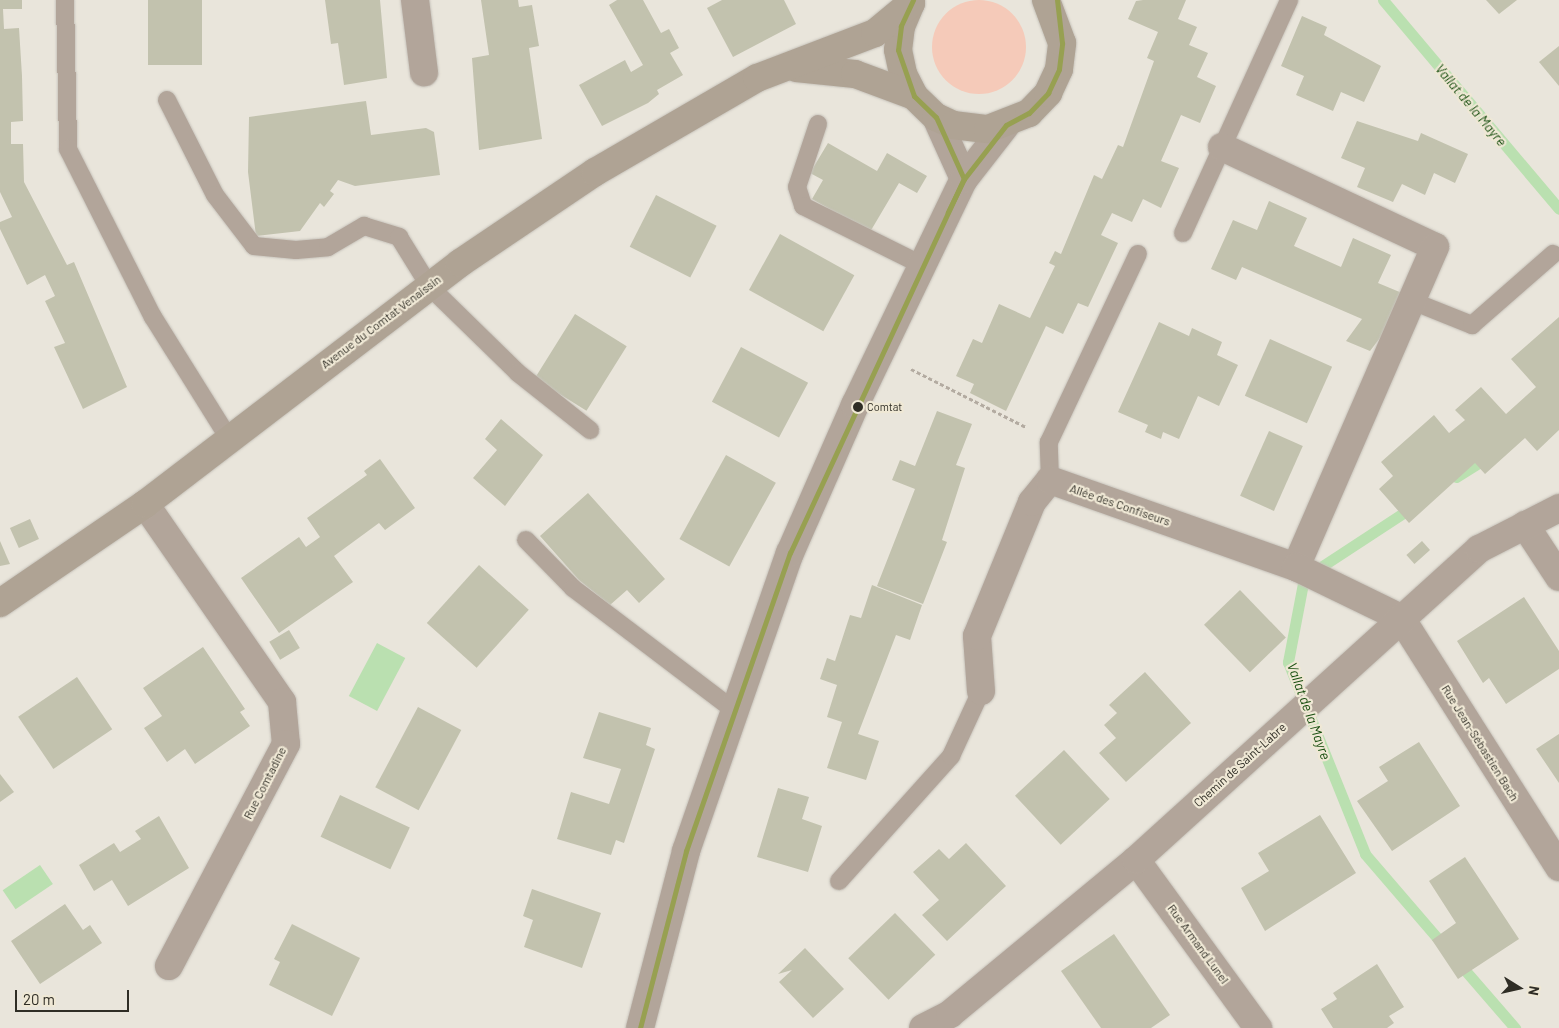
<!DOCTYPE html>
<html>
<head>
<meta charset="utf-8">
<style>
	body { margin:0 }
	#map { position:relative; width:1559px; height:1028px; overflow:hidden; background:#e9e5db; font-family:Barlow,sans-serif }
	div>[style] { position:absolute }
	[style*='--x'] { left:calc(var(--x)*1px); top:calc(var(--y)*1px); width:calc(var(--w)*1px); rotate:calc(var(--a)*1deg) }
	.green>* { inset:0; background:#f5cab9 }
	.round { border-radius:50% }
	.water>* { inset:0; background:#bae0b0; transform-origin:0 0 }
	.stream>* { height:11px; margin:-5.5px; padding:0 5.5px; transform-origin:5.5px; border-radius:5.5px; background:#bae0b0 }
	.building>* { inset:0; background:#c2c2ae; transform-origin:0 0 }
	.path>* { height:3px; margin-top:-1.5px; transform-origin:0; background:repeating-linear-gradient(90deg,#b3aba1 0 4px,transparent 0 6.5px) }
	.roads { filter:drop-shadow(0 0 1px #c7c3bb) drop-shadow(0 0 1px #c7c3bb) }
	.service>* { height:18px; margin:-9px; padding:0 9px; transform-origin:9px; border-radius:9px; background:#b2a59a }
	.minor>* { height:28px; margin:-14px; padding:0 14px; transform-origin:14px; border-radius:14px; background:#b2a59a }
	.secondary>* { height:28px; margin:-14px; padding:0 14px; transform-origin:14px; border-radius:14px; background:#afa394 }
	.bus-1>* { height:5px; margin:-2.5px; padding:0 2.5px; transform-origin:2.5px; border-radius:2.5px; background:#97a051 }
	.dots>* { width:14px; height:14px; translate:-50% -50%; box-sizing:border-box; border:2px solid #efe8d5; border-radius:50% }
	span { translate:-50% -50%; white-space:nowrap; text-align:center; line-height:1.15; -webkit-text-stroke:4.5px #efe8d5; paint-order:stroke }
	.bus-label { font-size:11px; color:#2f2d25 }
	.left { translate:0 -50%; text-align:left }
	.street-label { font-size:12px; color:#2f2d25 }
	.water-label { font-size:14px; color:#1a5011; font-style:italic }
	.north { position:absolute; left:1494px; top:963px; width:50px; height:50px; -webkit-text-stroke:4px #efe8d5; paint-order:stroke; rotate:100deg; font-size:14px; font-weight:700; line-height:20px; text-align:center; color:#2f2d25 }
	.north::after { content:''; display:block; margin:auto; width:18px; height:22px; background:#2f2d25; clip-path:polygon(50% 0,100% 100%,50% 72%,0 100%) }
	.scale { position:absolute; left:15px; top:990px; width:114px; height:22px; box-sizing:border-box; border:2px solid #2f2d25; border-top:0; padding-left:6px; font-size:15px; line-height:18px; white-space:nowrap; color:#2f2d25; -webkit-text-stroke:4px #efe8d5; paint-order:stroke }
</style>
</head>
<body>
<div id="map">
	<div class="green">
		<div class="round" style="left:932px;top:0;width:94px;height:94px"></div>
	</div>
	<div class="water">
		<div style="left:377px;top:643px;width:32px;height:60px;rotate:28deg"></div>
		<div style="left:40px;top:865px;width:23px;height:45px;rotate:56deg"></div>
	</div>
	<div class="stream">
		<div style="--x:1383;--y:0;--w:273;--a:49.9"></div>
		<div style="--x:1456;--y:477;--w:39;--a:-32"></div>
		<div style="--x:1414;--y:506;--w:131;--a:146.8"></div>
		<div style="--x:1304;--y:578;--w:86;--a:100.8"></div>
		<div style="--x:1288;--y:662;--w:207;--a:68.1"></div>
		<div style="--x:1365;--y:854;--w:123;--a:49.3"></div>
		<div style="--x:1457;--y:961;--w:89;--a:49.1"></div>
	</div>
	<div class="building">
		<div style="clip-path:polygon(0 0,22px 0,22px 9px,3px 9px,4px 29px,19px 28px,22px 76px,23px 121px,11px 122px,11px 144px,23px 144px,24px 182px,67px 265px,74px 262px,127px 387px,83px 409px,54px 347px,65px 343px,45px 301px,55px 296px,45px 275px,27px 285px,0 229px,0 222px,12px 217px,0 192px)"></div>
		<div style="left:148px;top:0;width:54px;height:65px"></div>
		<div style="clip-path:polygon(325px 0,380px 0,387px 78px,344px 85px,338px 43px,331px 44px)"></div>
		<div style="clip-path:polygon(481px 0,518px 0,519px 7px,532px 5px,539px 46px,529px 48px,542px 139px,479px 150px,472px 58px,489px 55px)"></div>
		<div style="clip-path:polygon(617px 0,643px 0,661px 33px,669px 29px,679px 48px,670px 53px,683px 75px,657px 90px,659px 94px,648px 103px,602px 126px,579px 85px,625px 60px,631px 72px,643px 65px,609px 5px)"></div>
		<div style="clip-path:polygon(722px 0,784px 0,796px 24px,733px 57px,707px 8px)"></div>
		<div style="clip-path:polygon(1143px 0,1186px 0,1178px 19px,1197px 27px,1189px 45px,1208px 53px,1197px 77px,1216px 86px,1200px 123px,1181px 115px,1161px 161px,1179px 168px,1161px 208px,1143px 199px,1132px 222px,1112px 213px,1101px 235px,1118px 243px,1088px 307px,1078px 303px,1063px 334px,1046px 326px,1006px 411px,970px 393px,974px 384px,956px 376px,973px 339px,982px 343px,999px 304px,1030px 318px,1055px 266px,1049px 263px,1055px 251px,1061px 254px,1094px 175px,1102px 179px,1118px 145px,1123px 147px,1154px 61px,1147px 58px,1158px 32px,1128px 19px,1136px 1px)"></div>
		<div style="clip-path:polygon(1486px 0,1517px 0,1499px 14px)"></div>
		<div style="clip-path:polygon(1302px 16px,1327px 27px,1324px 35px,1381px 66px,1364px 102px,1341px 92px,1333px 111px,1296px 95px,1304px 76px,1281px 66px)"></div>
		<div style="clip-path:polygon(1559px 46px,1559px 86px,1539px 62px)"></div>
		<div style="clip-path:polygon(366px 101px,371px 135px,426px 128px,434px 132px,440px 175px,355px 186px,338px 180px,330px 191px,334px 194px,324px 207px,320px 203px,300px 231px,256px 236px,248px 172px,249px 117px)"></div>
		<div style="clip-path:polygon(1357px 121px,1418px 141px,1421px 133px,1468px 154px,1455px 183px,1434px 173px,1425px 195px,1402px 184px,1393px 202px,1357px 187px,1365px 168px,1341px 158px)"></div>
		<div style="clip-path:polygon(828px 143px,877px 171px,887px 153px,927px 176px,917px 193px,899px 183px,870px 232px,812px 199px,823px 180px,810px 173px)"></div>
		<div style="left:656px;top:195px;width:68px;height:58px;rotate:27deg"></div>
		<div style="clip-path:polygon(1269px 201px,1307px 218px,1294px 246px,1341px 267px,1353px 238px,1391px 255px,1378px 283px,1402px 293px,1386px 330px,1370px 351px,1346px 341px,1362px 319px,1242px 267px,1236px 280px,1211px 269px,1233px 220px,1257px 230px)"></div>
		<div style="left:780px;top:234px;width:85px;height:64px;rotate:29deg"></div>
		<div style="left:575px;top:314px;width:61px;height:76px;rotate:32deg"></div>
		<div style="clip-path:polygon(1559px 317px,1559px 430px,1537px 451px,1525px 438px,1485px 474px,1475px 463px,1409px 523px,1379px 489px,1393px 476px,1381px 462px,1434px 415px,1449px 433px,1465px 420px,1455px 410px,1481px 387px,1506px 414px,1536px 387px,1511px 359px)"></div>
		<div style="clip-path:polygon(1159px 322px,1189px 336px,1192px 328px,1222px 342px,1217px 355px,1238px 365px,1219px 406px,1198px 396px,1179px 439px,1163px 432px,1161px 439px,1145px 432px,1148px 425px,1118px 412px)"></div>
		<div style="left:1270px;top:339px;width:68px;height:62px;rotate:24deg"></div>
		<div style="left:741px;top:347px;width:76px;height:62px;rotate:28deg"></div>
		<div style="clip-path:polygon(937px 411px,972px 424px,956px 465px,965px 468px,942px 540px,947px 542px,923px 604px,877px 586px,915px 489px,892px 480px,900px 460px,915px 466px)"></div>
		<div style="clip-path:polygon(501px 419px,543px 455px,505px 506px,473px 478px,497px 450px,485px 439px)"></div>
		<div style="left:1269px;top:431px;width:37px;height:71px;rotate:24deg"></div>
		<div style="left:726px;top:455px;width:57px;height:96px;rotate:29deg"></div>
		<div style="clip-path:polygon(380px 459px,415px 508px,385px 530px,379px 523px,334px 556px,353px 582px,279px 633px,241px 578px,299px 537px,306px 547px,320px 537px,307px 518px,367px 475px,364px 471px)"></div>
		<div style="clip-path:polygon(588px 493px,665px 579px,639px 603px,627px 590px,610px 605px,579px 580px,540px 536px)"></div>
		<div style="left:30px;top:519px;width:22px;height:22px;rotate:66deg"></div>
		<div style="clip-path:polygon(0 541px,10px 564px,0 566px)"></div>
		<div style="left:1422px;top:541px;width:12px;height:21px;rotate:48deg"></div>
		<div style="left:479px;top:565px;width:67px;height:78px;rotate:42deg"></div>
		<div style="clip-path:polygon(872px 585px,922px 605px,910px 640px,896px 635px,858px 734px,879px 741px,866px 780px,827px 768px,842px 722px,827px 717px,837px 685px,820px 679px,827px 658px,835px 661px,850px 615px,861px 618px)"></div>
		<div style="left:1240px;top:590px;width:66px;height:50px;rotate:46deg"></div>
		<div style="clip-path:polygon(1524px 597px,1559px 651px,1559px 669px,1506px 704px,1489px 678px,1483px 683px,1457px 641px)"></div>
		<div style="left:289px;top:630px;width:21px;height:23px;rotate:59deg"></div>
		<div style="clip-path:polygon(203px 647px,245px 709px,240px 712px,250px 726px,195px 764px,185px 749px,167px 762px,144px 728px,162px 716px,143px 688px)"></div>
		<div style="clip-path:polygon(1145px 672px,1191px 723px,1126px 782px,1099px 753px,1116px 738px,1104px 725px,1117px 713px,1109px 705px)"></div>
		<div style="left:77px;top:677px;width:63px;height:71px;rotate:56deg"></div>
		<div style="left:418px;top:707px;width:49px;height:91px;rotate:28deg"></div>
		<div style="clip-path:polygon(599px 712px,651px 728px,646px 745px,655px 749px,624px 843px,616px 840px,611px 855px,557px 839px,571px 792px,609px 804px,621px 769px,583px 758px)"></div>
		<div style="clip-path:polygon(1559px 734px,1559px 783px,1536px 749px)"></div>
		<div style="clip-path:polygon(1419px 742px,1460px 806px,1392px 851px,1357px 801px,1388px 781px,1379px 767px)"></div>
		<div style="left:1064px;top:750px;width:67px;height:67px;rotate:47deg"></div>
		<div style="clip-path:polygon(0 774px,14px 792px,0 802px)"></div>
		<div style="clip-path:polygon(778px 788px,809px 797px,802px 819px,822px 826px,808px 872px,757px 857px)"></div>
		<div style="left:340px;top:795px;width:77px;height:46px;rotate:25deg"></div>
		<div style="clip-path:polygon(1320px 815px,1356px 873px,1265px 931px,1241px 888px,1269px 871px,1258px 853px)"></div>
		<div style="clip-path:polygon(159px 816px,189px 868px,128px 906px,112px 880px,94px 891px,79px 865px,114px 843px,120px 852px,141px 839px,135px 831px)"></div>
		<div style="clip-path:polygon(966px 843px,1006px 886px,947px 941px,922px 915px,939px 900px,913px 872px,939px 849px,949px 859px)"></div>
		<div style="clip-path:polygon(1465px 857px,1519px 939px,1458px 979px,1432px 940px,1456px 923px,1429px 881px)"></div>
		<div style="clip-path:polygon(532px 889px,601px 913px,582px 968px,524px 947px,533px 920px,523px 916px)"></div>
		<div style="clip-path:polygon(65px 904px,83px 930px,90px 925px,102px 943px,40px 984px,11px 941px)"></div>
		<div style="left:895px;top:913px;width:58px;height:65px;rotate:46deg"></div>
		<div style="clip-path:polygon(292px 924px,360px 958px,332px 1016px,269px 985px,280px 962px,274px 959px)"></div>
		<div style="clip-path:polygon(1114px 934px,1170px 1015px,1151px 1028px,1101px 1028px,1061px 971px)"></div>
		<div style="clip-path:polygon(805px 948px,844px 989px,813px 1018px,779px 982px,792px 970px,778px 974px)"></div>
		<div style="clip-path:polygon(1377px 964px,1404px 1007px,1389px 1016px,1394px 1023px,1387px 1028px,1333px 1028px,1321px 1009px,1337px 999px,1333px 993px)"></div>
	</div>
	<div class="path">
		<div style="--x:911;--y:369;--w:129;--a:26.8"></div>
	</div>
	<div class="roads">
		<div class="service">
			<div style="--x:65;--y:0;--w:149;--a:88.8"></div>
			<div style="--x:68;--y:149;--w:188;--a:63.2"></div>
			<div style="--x:153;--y:317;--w:142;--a:58"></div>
			<div style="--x:167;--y:100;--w:106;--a:63.2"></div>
			<div style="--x:215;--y:195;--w:64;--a:52.6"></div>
			<div style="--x:254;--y:246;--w:42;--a:5.4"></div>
			<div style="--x:296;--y:250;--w:32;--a:-5"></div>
			<div style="--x:328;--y:247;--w:42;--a:-30.3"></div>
			<div style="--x:364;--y:226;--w:37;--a:17"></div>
			<div style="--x:399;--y:237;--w:59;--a:58.2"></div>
			<div style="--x:430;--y:287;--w:123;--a:44.3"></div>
			<div style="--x:518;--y:373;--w:92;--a:38.4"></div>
			<div style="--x:818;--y:124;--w:66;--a:108.4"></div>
			<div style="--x:797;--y:187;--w:20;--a:72"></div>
			<div style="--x:803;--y:206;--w:133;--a:26.4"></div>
			<div style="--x:1183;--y:233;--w:256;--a:-65.5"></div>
			<div style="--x:1412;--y:301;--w:65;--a:21.8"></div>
			<div style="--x:1472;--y:325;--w:108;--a:-41.2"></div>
			<div style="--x:1050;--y:480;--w:38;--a:-92"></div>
			<div style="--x:1049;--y:442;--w:208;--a:-64.7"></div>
			<div style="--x:526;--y:540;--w:67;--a:45.6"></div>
			<div style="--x:573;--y:588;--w:202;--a:37.2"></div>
			<div style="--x:839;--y:881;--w:168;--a:-48.1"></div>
			<div style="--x:951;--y:756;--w:72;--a:-65.2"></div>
		</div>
		<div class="minor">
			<div style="--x:415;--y:0;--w:73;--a:82.9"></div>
			<div style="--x:936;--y:117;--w:68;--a:65.7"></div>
			<div style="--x:1222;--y:147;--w:235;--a:25.1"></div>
			<div style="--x:1435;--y:247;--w:349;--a:113.5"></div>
			<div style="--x:145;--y:504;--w:241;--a:55.3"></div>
			<div style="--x:282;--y:702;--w:42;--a:84.6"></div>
			<div style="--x:286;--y:744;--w:251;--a:117.8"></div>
			<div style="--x:1525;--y:525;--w:62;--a:56.8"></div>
			<div style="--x:981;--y:691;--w:55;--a:-94.2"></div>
			<div style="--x:977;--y:636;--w:145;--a:-67.7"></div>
			<div style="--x:1032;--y:502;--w:28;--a:-51"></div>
			<div style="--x:1050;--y:480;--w:261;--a:19.5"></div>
			<div style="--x:1296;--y:567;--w:117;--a:25.9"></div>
			<div style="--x:1401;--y:618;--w:295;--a:57.6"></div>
			<div style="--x:1136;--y:860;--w:208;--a:54"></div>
			<div style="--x:640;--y:1028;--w:183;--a:-75.4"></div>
			<div style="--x:686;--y:851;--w:316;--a:-70.8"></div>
			<div style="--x:790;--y:553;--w:162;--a:-66.3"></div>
			<div style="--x:855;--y:405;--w:251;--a:-64.3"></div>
			<div style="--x:964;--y:179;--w:68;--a:-52.1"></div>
			<div style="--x:923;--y:1028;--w:30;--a:-27"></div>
			<div style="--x:950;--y:1014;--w:241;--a:-39.6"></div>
			<div style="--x:1136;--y:860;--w:463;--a:-42.2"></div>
			<div style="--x:1479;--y:549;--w:90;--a:-27.1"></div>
		</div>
		<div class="secondary">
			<div style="--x:911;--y:3;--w:25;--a:113"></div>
			<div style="--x:901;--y:26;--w:24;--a:97"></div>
			<div style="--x:898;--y:50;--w:25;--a:78"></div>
			<div style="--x:903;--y:74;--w:25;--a:63"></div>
			<div style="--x:914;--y:96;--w:30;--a:44"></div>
			<div style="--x:936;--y:117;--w:19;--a:25"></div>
			<div style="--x:953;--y:125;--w:35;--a:7"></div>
			<div style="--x:988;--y:129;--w:44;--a:-21.3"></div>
			<div style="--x:1029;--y:113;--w:28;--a:-46"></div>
			<div style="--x:1048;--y:93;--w:26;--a:-65"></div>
			<div style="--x:1059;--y:69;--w:26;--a:-83"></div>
			<div style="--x:1062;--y:43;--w:46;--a:-110.4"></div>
			<div style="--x:796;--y:68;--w:59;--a:5.8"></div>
			<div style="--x:855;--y:74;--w:63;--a:20.4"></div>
			<div style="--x:0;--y:603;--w:176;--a:-34.3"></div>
			<div style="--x:145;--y:504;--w:397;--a:-37.4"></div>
			<div style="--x:460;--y:263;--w:163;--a:-34"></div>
			<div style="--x:595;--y:172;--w:187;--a:-30.1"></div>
			<div style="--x:757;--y:78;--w:126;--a:-20.9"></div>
			<div style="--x:875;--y:33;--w:47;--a:-39.8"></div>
		</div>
	</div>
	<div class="bus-1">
		<div style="--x:913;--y:0;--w:29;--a:115"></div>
		<div style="--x:901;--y:26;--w:24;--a:97"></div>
		<div style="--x:898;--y:50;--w:49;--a:70.8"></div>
		<div style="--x:914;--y:96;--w:30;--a:44"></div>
		<div style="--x:936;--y:117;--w:68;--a:65.7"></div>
		<div style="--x:964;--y:179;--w:37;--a:116"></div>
		<div style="--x:640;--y:1028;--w:183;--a:-75.4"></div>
		<div style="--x:686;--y:851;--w:316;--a:-70.8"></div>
		<div style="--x:790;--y:553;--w:412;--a:-65.1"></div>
		<div style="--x:964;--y:179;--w:68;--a:-52.1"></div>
		<div style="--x:1006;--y:125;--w:26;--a:-28"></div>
		<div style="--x:1029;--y:113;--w:28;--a:-46"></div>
		<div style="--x:1048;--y:93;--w:26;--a:-65"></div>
		<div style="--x:1059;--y:69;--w:26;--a:-83"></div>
		<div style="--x:1062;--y:43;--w:43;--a:-96.6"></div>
	</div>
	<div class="dots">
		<div style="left:858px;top:407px;background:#2f2d25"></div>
	</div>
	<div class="bus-label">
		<span class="left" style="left:867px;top:407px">Comtat</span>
	</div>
	<div class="street-label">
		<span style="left:381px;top:322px;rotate:-37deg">Avenue du Comtat Venaissin</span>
		<span style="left:1120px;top:505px;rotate:19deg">Allée des Confiseurs</span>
		<span style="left:1480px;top:743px;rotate:58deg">Rue Jean-Sébastien Bach</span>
		<span style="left:1240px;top:765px;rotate:-42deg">Chemin de Saint-Labre</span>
		<span style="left:265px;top:783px;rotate:-63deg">Rue Comtadine</span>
		<span style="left:1198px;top:944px;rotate:54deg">Rue Armand Lunel</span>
	</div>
	<div class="water-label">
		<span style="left:1471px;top:105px;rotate:50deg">Vallat de la Mayre</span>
		<span style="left:1309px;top:711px;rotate:70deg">Vallat de la Mayre</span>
	</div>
	<div class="north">N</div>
	<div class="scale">20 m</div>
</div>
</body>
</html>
